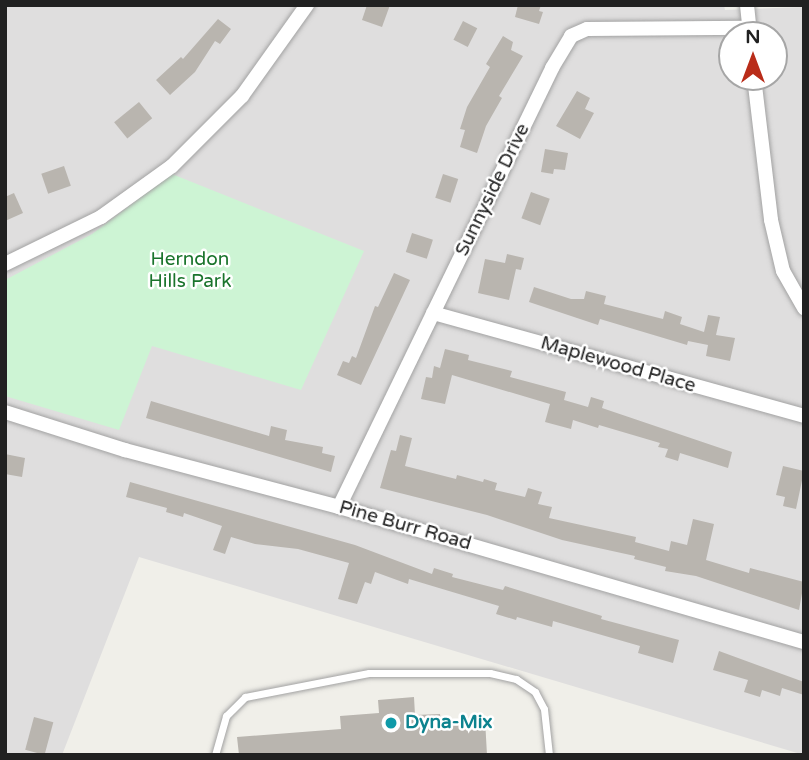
<!DOCTYPE html>
<html>
<head>
<meta charset="utf-8">
<style>
	body { margin:0 }
	#map { position:relative; width:809px; height:760px; overflow:hidden; background:#f0efe9; font-family:"Varela Round",sans-serif }
	div>[style] { position:absolute }
	[style*='--x'] { left:calc(var(--x)*1px); top:calc(var(--y)*1px); width:calc(var(--w)*1px); rotate:calc(var(--a)*1deg) }
	.residential>* { inset:0; background:#dfdede }
	.park>* { inset:0; background:#cdf4d4 }
	.building>* { inset:0; background:#b9b5af; transform-origin:0 0 }
	.roads { filter:drop-shadow(0 0 2px #a2a2a2) drop-shadow(0 0 2px #a2a2a2) }
	.lane>* { height:7px; margin:-3.5px; padding:0 3.5px; transform-origin:3.5px; border-radius:3.5px; background:#fff }
	.street>* { height:14px; margin:-7px; padding:0 7px; transform-origin:7px; border-radius:7px; background:#fff }
	.dots>* { width:19px; height:19px; translate:-50% -50%; box-sizing:border-box; border:4px solid #fff; border-radius:50% }
	span { translate:-50% -50%; white-space:nowrap; text-align:center; line-height:1.15; -webkit-text-stroke:5px #fff; paint-order:stroke }
	.street-label { font-size:19px; color:#212121 }
	.park-label { font-size:19px; color:#1a742c }
	.culture-label { font-size:19px; color:#0d838f; font-weight:700 }
	.left { translate:0 -50%; text-align:left }
	.frame { position:absolute; inset:0; border:7px solid #212121; pointer-events:none }
	.north { position:absolute; left:718px; top:21px; width:70px; height:70px; box-sizing:border-box; background:#fff; border:2px solid #a6a6a6; border-radius:50%; rotate:0deg; font-size:19px; font-weight:700; line-height:28px; text-align:center; color:#212121 }
	.north::after { content:''; display:block; margin:auto; width:24px; height:32px; background:#b92c19; clip-path:polygon(50% 0,100% 100%,50% 72%,0 100%) }
</style>
</head>
<body>
<div id="map">
	<div class="residential">
		<div style="clip-path:polygon(evenodd,5px 5px,724px 5px,725px 10px,804px 7px,804px 755px,139px 557px,62px 755px,5px 755px,5px 5px,732px 35px,774px 35px,774px 77px,732px 77px,732px 35px)"></div>
	</div>
	<div class="park">
		<div style="clip-path:polygon(172px 174px,364px 251px,301px 390px,152px 346px,119px 430px,5px 396px,5px 280px,92px 234px)"></div>
	</div>
	<div class="building">
		<div style="clip-path:polygon(367px 5px,390px 5px,382px 27px,362px 20px)"></div>
		<div style="clip-path:polygon(518px 5px,541px 5px,539px 11px,543px 12px,539px 24px,515px 17px)"></div>
		<div style="clip-path:polygon(218px 19px,231px 29px,220px 44px,215px 41px,195px 72px,170px 95px,156px 80px,181px 57px,183px 59px)"></div>
		<div style="left:463px;top:21px;width:16px;height:21px;rotate:27deg"></div>
		<div style="clip-path:polygon(503px 36px,513px 42px,511px 50px,523px 56px,499px 96px,502px 98px,486px 126px,477px 153px,460px 147px,465px 130px,460px 129px,467px 107px,490px 67px,486px 64px)"></div>
		<div style="clip-path:polygon(577px 91px,590px 98px,585px 109px,594px 113px,580px 139px,556px 126px)"></div>
		<div style="left:139px;top:102px;width:21px;height:32px;rotate:51deg"></div>
		<div style="clip-path:polygon(545px 149px,568px 153px,565px 170px,554px 169px,553px 174px,541px 172px)"></div>
		<div style="left:64px;top:166px;width:21px;height:24px;rotate:71deg"></div>
		<div style="left:443px;top:174px;width:16px;height:25px;rotate:18deg"></div>
		<div style="left:531px;top:192px;width:20px;height:28px;rotate:20deg"></div>
		<div style="clip-path:polygon(14px 193px,23px 213px,5px 221px,5px 197px)"></div>
		<div style="left:412px;top:233px;width:22px;height:20px;rotate:18deg"></div>
		<div style="clip-path:polygon(507px 254px,524px 258px,521px 270px,516px 269px,509px 300px,478px 293px,485px 259px,505px 263px)"></div>
		<div style="clip-path:polygon(394px 273px,410px 280px,361px 385px,337px 375px,343px 361px,349px 363px,352px 356px,356px 358px,375px 306px,378px 307px)"></div>
		<div style="clip-path:polygon(534px 287px,571px 299px,584px 299px,586px 291px,606px 296px,604px 304px,663px 319px,665px 311px,682px 317px,680px 324px,704px 332px,708px 315px,720px 317px,716px 335px,735px 338px,730px 361px,706px 356px,708px 345px,688px 341px,687px 345px,600px 319px,598px 325px,529px 302px)"></div>
		<div style="clip-path:polygon(445px 349px,469px 355px,468px 360px,512px 371px,510px 377px,566px 392px,564px 400px,588px 407px,591px 397px,604px 401px,602px 408px,732px 452px,728px 468px,680px 453px,678px 461px,665px 457px,668px 449px,658px 447px,660px 443px,599px 425px,598px 428px,573px 420px,571px 429px,545px 422px,550px 404px,452px 375px,445px 404px,421px 399px,426px 377px,432px 378px,434px 366px,440px 368px)"></div>
		<div style="clip-path:polygon(151px 401px,269px 436px,271px 426px,287px 430px,285px 440px,323px 447px,322px 453px,335px 456px,331px 472px,146px 418px)"></div>
		<div style="clip-path:polygon(400px 435px,412px 438px,405px 466px,456px 479px,457px 475px,483px 482px,484px 479px,497px 483px,495px 490px,525px 497px,528px 488px,542px 492px,538px 504px,552px 507px,549px 518px,636px 537px,635px 542px,669px 551px,671px 541px,687px 545px,693px 519px,714px 524px,706px 560px,749px 573px,750px 568px,804px 582px,799px 610px,696px 576px,665px 571px,666px 567px,634px 559px,635px 556px,562px 540px,487px 515px,380px 488px,391px 450px,396px 451px)"></div>
		<div style="clip-path:polygon(5px 454px,25px 458px,22px 477px,5px 474px)"></div>
		<div style="clip-path:polygon(783px 466px,804px 471px,796px 509px,783px 506px,785px 497px,776px 495px)"></div>
		<div style="clip-path:polygon(130px 482px,355px 545px,432px 574px,434px 568px,453px 574px,452px 577px,503px 590px,505px 586px,602px 616px,601px 619px,679px 640px,673px 663px,638px 653px,640px 646px,553px 621px,552px 627px,517px 617px,516px 620px,496px 614px,499px 606px,409px 579px,408px 584px,375px 572px,371px 584px,365px 582px,357px 604px,338px 599px,349px 563px,298px 549px,255px 544px,231px 537px,225px 554px,213px 550px,222px 526px,184px 513px,183px 517px,166px 512px,167px 508px,126px 497px)"></div>
		<div style="clip-path:polygon(719px 651px,804px 682px,804px 695px,782px 688px,780px 696px,762px 690px,760px 697px,744px 692px,748px 680px,713px 670px)"></div>
		<div style="clip-path:polygon(414px 697px,415px 715px,440px 714px,441px 722px,485px 719px,487px 755px,239px 755px,237px 737px,341px 729px,340px 716px,379px 713px,378px 700px)"></div>
		<div style="left:34px;top:717px;width:20px;height:34px;rotate:15deg"></div>
	</div>
	<div class="roads">
		<div class="lane">
			<div style="--x:215;--y:755;--w:41;--a:-74.2"></div>
			<div style="--x:226;--y:716;--w:27;--a:-45"></div>
			<div style="--x:245;--y:697;--w:126;--a:-11"></div>
			<div style="--x:369;--y:673;--w:121;--a:0"></div>
			<div style="--x:490;--y:673;--w:27;--a:13"></div>
			<div style="--x:516;--y:679;--w:23;--a:34"></div>
			<div style="--x:535;--y:692;--w:19;--a:62"></div>
			<div style="--x:544;--y:709;--w:46;--a:83.8"></div>
		</div>
		<div class="street">
			<div style="--x:747;--y:5;--w:30;--a:84"></div>
			<div style="--x:754;--y:77;--w:144;--a:83.2"></div>
			<div style="--x:771;--y:220;--w:52;--a:76.8"></div>
			<div style="--x:783;--y:271;--w:43;--a:60.4"></div>
			<div style="--x:5;--y:264;--w:107;--a:-26.1"></div>
			<div style="--x:101;--y:217;--w:87;--a:-35.7"></div>
			<div style="--x:172;--y:166;--w:99;--a:-45"></div>
			<div style="--x:242;--y:96;--w:112;--a:-54.5"></div>
			<div style="--x:433;--y:313;--w:385;--a:15.5"></div>
			<div style="--x:5;--y:412;--w:126;--a:17.6"></div>
			<div style="--x:125;--y:450;--w:221;--a:14.9"></div>
			<div style="--x:339;--y:507;--w:484;--a:16.2"></div>
			<div style="--x:339;--y:507;--w:488;--a:-64.1"></div>
			<div style="--x:552;--y:68;--w:37;--a:-59"></div>
			<div style="--x:571;--y:36;--w:17;--a:-24"></div>
			<div style="--x:587;--y:29;--w:162;--a:-0.4"></div>
		</div>
	</div>
	<div class="dots">
		<div style="left:391px;top:723px;background:#0f9aa8"></div>
	</div>
	<div class="street-label">
		<span style="left:493px;top:190px;rotate:-64deg">Sunnyside Drive</span>
		<span style="left:618px;top:365px;rotate:16deg">Maplewood Place</span>
		<span style="left:405px;top:526px;rotate:16deg">Pine Burr Road</span>
	</div>
	<div class="park-label">
		<span style="left:190px;top:271px">Herndon<br>Hills Park</span>
	</div>
	<div class="culture-label">
		<span class="left" style="left:405px;top:723px">Dyna-Mix</span>
	</div>
	<div class="frame"></div>
	<div class="north">N</div>
</div>
</body>
</html>
